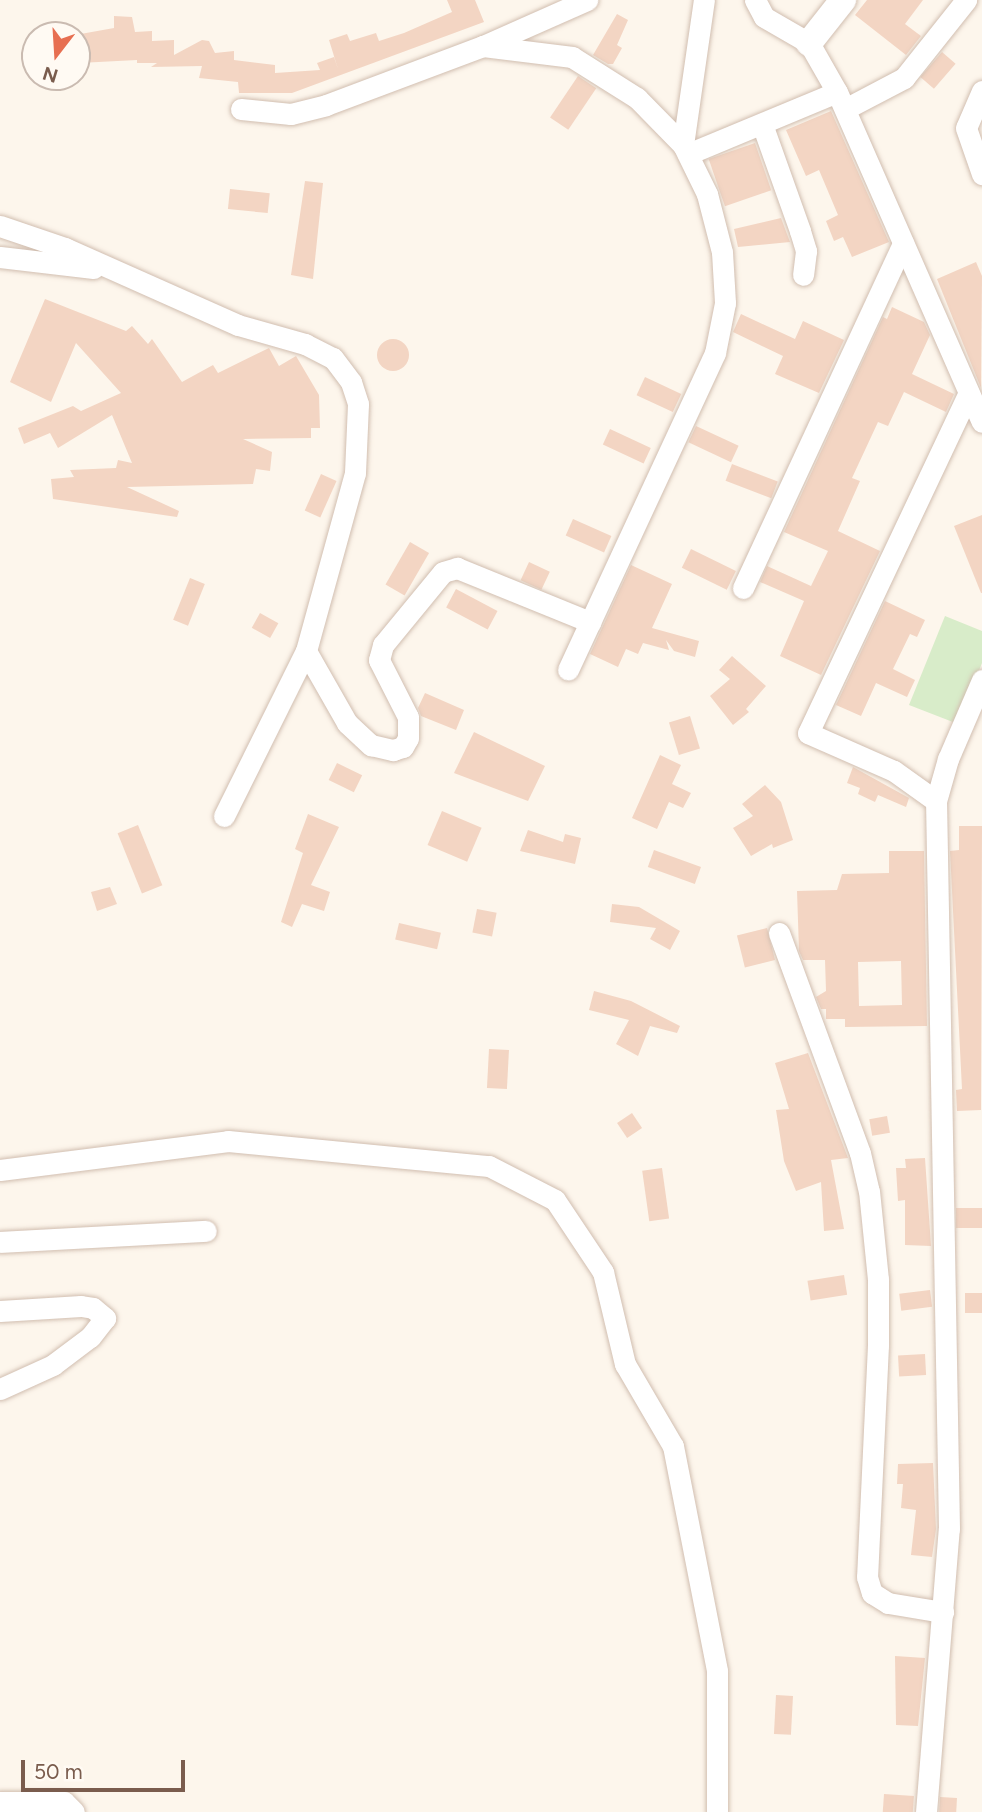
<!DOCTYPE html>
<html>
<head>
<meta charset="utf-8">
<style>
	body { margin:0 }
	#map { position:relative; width:982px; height:1812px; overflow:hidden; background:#fdf6ec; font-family:Figtree,sans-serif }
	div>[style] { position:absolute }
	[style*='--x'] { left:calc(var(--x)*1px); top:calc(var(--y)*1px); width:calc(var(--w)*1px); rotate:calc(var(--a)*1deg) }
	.green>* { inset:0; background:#d8ecc9 }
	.building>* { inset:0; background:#f3d5c3; transform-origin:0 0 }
	.round { border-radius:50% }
	.roads { filter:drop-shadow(0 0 2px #d1beb0) drop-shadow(0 0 2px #d1beb0) }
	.minor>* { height:21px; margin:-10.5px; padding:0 10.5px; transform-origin:10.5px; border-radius:10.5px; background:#fff }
	.tertiary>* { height:26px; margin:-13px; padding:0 13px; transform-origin:13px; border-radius:13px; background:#fff }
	span { translate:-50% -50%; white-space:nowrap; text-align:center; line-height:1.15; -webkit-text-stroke:5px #fffaf3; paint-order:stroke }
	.north { position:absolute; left:21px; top:21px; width:70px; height:70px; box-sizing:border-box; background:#fffaf3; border:2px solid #cabbb1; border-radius:50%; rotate:197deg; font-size:19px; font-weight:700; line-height:28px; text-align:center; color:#7a5c4d }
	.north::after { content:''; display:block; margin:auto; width:24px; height:32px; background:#e76f51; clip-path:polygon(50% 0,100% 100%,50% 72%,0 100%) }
	.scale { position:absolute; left:21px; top:1760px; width:164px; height:32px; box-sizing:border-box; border:4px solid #7a5c4d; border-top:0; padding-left:9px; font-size:21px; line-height:24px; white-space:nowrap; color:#7a5c4d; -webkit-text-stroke:5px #fffaf3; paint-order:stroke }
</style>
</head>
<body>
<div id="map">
	<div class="green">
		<div style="clip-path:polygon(945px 616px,982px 631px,982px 663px,958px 724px,909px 705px)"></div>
	</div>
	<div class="building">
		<div style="clip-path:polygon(447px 0,475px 0,484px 22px,292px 93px,239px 93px,238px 82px,199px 78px,202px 66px,151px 67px,157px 63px,137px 63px,137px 60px,79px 63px,75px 35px,114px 28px,114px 16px,132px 17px,135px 32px,152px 31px,152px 41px,174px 40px,174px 55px,202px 40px,209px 41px,215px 53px,234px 51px,234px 60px,275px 65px,275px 73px,320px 70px,317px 63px,334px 57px,338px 69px,329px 40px,347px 34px,350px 41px,376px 33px,379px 41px,404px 33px,452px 12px)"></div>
		<div style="clip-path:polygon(867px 0,923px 0,905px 24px,921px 36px,906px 55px,855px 15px)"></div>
		<div style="clip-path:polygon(617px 14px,628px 20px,617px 45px,622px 48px,613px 64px,608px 64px,593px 55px)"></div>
		<div style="left:942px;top:52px;width:18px;height:33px;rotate:41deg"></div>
		<div style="left:578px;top:76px;width:22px;height:50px;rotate:34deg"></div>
		<div style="clip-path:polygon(831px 111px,889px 242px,852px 257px,843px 237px,834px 241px,826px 221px,838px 215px,819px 170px,806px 176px,786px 130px)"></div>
		<div style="left:755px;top:143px;width:50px;height:49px;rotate:71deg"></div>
		<div style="clip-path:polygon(305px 181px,323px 183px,313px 279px,291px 275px)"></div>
		<div style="left:230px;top:189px;width:40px;height:20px;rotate:6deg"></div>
		<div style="clip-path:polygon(781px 218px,790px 242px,738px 247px,734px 229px)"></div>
		<div style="clip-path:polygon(976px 262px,982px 276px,981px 388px,937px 279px)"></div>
		<div style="clip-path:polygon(45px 299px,126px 331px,132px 326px,148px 344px,152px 339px,182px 382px,213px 365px,218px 373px,269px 348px,279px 366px,296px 356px,319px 395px,320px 428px,311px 428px,311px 438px,243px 439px,272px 452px,270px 471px,256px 469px,253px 484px,127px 487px,179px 511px,177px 517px,53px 499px,51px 479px,74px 477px,70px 470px,116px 468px,118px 460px,132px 463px,112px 415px,58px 448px,50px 433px,24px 444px,18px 428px,73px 406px,81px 411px,121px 393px,76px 343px,51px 402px,10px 382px)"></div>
		<div style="clip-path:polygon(892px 307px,924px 322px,930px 335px,912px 374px,954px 394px,946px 412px,904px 392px,888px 426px,878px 422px,852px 478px,860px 481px,838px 531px,880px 551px,821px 675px,780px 656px,804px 601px,760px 582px,767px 566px,811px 586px,828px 551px,784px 532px,883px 317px,887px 319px)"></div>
		<div style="clip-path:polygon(741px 314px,795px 339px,803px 321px,844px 340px,819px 393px,775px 374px,783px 356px,733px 332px)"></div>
		<div class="round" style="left:377px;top:339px;width:32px;height:32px"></div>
		<div style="left:645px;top:377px;width:40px;height:20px;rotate:25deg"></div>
		<div style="left:696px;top:426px;width:47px;height:18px;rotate:25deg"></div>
		<div style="left:610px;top:429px;width:45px;height:17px;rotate:25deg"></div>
		<div style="left:732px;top:464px;width:49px;height:18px;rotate:21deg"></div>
		<div style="left:321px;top:474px;width:17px;height:40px;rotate:24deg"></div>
		<div style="clip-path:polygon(982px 515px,982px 593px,981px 593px,954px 526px)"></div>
		<div style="left:573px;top:519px;width:42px;height:18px;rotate:24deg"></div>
		<div style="left:410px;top:542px;width:22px;height:49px;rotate:30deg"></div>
		<div style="left:691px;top:549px;width:50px;height:21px;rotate:26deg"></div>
		<div style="left:529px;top:562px;width:23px;height:20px;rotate:25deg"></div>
		<div style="clip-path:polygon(631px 565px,672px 584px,652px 628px,699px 641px,695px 657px,674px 651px,666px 640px,669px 650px,643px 643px,638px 654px,626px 649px,618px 667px,590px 654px)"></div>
		<div style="left:190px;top:578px;width:16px;height:45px;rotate:22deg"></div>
		<div style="left:456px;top:589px;width:47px;height:21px;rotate:28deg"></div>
		<div style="clip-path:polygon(885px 601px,925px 620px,917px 637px,910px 634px,893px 669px,915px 680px,907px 697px,876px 683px,861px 716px,836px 705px)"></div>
		<div style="left:260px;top:613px;width:21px;height:17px;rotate:29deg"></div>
		<div style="clip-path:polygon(732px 656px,766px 686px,746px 709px,749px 712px,733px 725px,710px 696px,730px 679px,719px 670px)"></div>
		<div style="clip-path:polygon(425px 693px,464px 710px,456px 730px,421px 716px,418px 708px)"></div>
		<div style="left:690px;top:716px;width:34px;height:22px;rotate:73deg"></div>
		<div style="clip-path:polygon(474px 732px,545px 766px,528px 801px,454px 773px)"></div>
		<div style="clip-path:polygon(660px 755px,681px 765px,672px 784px,691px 793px,683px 808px,669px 802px,657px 829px,632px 818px)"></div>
		<div style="left:337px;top:763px;width:28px;height:19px;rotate:26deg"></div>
		<div style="clip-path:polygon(853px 767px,909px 798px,906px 807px,878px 795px,875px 802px,858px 794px,860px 788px,847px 783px)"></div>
		<div style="clip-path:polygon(765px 785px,781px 802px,793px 840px,773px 848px,772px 844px,751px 856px,733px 828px,753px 816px,742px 804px)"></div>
		<div style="left:442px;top:811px;width:43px;height:37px;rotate:23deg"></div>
		<div style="clip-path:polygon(308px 814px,339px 827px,311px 885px,330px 892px,324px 911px,302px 904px,292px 927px,281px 922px,303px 853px,295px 849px)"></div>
		<div style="left:138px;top:825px;width:65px;height:22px;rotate:68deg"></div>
		<div style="clip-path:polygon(959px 826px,982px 826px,981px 1110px,957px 1111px,956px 1090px,962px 1089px,950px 851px,959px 850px)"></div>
		<div style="clip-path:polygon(528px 830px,563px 842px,565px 834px,581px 838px,575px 864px,520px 851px)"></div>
		<div style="left:654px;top:850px;width:50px;height:18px;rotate:20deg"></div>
		<div style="clip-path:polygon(evenodd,889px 851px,924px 851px,927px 1026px,845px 1027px,845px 1019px,826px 1019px,826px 1009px,821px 1009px,816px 997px,826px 991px,825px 960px,803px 960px,799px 951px,797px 891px,837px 890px,842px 874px,889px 873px,889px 851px,901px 961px,902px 1005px,859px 1006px,858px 962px,901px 961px)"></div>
		<div style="clip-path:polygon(110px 887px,117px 904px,97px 911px,91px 892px)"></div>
		<div style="clip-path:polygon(612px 904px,639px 907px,680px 931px,670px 950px,650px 939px,656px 928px,610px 922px)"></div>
		<div style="left:477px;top:909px;width:20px;height:24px;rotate:11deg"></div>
		<div style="left:399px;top:923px;width:43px;height:17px;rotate:13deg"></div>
		<div style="left:767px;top:928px;width:33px;height:31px;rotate:76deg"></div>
		<div style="clip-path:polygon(594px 991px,631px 1001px,680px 1026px,677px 1033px,650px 1026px,638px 1056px,616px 1044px,629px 1020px,589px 1010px)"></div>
		<div style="left:489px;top:1049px;width:20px;height:39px;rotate:3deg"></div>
		<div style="clip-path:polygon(808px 1053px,848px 1158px,831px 1160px,844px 1229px,824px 1231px,821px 1182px,796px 1191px,784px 1161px,776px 1110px,789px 1109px,775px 1063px)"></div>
		<div style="left:632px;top:1113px;width:18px;height:18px;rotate:56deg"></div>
		<div style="left:887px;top:1116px;width:17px;height:18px;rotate:80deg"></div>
		<div style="clip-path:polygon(925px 1158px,931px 1246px,905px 1245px,905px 1200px,898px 1201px,896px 1168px,906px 1168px,905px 1159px)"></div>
		<div style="left:662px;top:1168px;width:51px;height:20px;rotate:82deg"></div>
		<div style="left:982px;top:1208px;width:20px;height:26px;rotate:90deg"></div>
		<div style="left:844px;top:1275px;width:20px;height:37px;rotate:81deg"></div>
		<div style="left:930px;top:1290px;width:17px;height:31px;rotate:83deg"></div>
		<div style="left:965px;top:1293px;width:17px;height:20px"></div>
		<div style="left:925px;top:1354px;width:21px;height:27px;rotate:87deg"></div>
		<div style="clip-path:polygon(933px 1463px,936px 1529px,932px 1557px,911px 1555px,916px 1510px,901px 1508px,903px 1484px,897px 1484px,898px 1464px)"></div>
		<div style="clip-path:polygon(895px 1656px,925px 1658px,918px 1726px,896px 1725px)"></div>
		<div style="left:776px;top:1695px;width:17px;height:39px;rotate:3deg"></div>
		<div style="left:884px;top:1794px;width:30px;height:18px;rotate:4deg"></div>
		<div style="left:940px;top:1797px;width:17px;height:15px;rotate:3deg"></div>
	</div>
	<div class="roads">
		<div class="minor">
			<div style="--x:755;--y:0;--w:19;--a:62"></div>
			<div style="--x:764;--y:17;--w:52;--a:30"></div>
			<div style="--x:809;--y:43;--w:56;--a:60.3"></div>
			<div style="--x:837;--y:92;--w:360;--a:66.3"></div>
			<div style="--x:483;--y:46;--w:90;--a:7"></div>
			<div style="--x:572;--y:57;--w:77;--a:32.2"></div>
			<div style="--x:637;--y:98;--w:66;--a:45.6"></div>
			<div style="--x:683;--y:145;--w:55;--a:63.9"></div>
			<div style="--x:707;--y:194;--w:60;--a:75.5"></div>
			<div style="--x:722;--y:252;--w:51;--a:86.6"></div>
			<div style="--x:725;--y:303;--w:51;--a:101.3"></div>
			<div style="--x:715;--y:353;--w:349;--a:114.9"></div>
			<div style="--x:982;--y:91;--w:40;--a:113.4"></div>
			<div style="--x:966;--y:128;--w:49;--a:70.8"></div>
			<div style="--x:241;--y:109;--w:50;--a:5.7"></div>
			<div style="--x:291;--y:114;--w:36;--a:-14"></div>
			<div style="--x:326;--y:105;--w:168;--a:-20.6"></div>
			<div style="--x:483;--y:46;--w:114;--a:-23.9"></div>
			<div style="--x:845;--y:109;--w:67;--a:-27.7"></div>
			<div style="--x:904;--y:78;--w:100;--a:-51.5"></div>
			<div style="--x:762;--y:124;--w:114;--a:70.4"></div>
			<div style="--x:800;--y:231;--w:21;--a:73"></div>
			<div style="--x:806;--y:251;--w:24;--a:97"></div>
			<div style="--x:683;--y:145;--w:147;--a:-81.8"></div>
			<div style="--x:688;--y:154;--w:161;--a:-22.6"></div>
			<div style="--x:0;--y:226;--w:69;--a:18.7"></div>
			<div style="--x:65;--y:248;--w:189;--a:24"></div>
			<div style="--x:238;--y:325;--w:70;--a:15.8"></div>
			<div style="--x:305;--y:344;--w:31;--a:27"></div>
			<div style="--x:333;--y:358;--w:30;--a:53"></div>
			<div style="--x:351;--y:382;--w:23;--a:72"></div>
			<div style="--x:358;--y:404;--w:69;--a:92.5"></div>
			<div style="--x:355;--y:473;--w:185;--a:105.4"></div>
			<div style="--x:306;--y:651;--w:83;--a:60.3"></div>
			<div style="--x:347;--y:723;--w:33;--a:43"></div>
			<div style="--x:371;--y:745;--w:23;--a:13"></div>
			<div style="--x:393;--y:750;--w:10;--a:-17"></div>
			<div style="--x:403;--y:747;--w:10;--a:-61"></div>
			<div style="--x:408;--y:738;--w:21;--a:-90"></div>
			<div style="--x:408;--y:717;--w:64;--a:-117"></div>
			<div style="--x:379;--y:660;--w:16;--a:-75"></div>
			<div style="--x:383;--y:645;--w:94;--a:-50.6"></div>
			<div style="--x:443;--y:572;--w:15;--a:-16"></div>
			<div style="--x:457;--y:568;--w:144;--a:22.1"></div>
			<div style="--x:0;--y:257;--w:94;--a:6.7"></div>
			<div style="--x:743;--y:588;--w:380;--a:-65.1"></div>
			<div style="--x:936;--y:801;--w:52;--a:-144.5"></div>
			<div style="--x:894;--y:771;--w:94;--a:-156.2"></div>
			<div style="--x:808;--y:733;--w:376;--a:-64.7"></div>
			<div style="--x:224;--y:816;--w:184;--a:-63.6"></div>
			<div style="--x:779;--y:933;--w:234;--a:69.8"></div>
			<div style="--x:860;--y:1153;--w:39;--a:77"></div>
			<div style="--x:869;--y:1191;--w:88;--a:84.2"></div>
			<div style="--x:878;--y:1279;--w:66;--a:90"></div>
			<div style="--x:878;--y:1345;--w:232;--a:92.7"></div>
			<div style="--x:867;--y:1577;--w:17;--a:73"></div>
			<div style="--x:872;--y:1593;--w:19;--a:32"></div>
			<div style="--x:888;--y:1603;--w:56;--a:9.3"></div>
			<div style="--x:0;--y:1170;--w:230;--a:-7.2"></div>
			<div style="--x:228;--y:1141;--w:262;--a:5.5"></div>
			<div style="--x:489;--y:1166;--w:74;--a:27.3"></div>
			<div style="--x:555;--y:1200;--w:87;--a:56.3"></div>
			<div style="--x:603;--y:1272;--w:95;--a:76.6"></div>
			<div style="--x:625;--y:1364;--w:95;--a:59.7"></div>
			<div style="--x:673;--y:1446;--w:229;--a:78.9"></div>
			<div style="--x:717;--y:1671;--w:141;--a:90"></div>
			<div style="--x:0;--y:1242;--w:206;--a:-3.1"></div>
			<div style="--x:0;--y:1311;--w:81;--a:-3.5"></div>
			<div style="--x:81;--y:1306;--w:12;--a:9"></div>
			<div style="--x:93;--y:1308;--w:16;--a:40"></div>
			<div style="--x:105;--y:1318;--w:24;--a:128"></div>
			<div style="--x:90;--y:1337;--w:46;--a:142.9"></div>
			<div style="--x:53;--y:1365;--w:58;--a:155.6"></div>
			<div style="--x:0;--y:1802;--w:64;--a:0"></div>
			<div style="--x:64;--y:1802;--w:14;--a:45"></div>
			<div style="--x:926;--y:1812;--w:284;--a:-85.4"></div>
			<div style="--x:949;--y:1529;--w:728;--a:-91.02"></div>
			<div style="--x:936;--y:801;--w:44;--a:-74.1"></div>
			<div style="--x:948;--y:759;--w:86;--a:-66.7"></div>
		</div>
		<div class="tertiary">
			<div style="--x:809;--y:43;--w:55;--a:-51.7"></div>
		</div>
	</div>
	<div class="north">N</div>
	<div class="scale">50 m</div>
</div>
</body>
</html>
